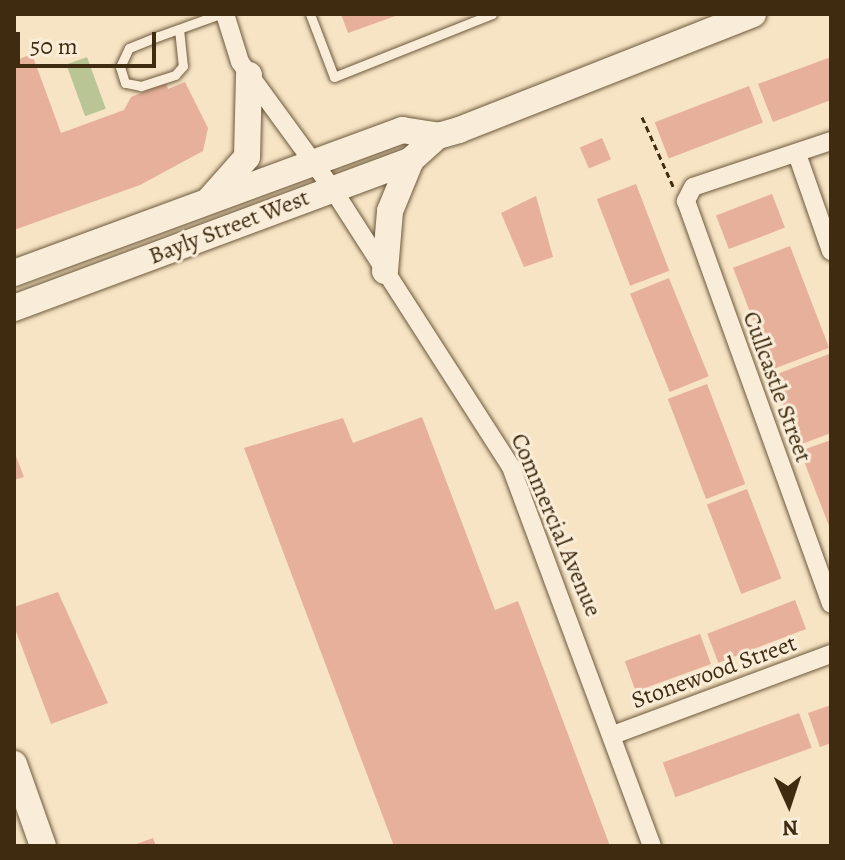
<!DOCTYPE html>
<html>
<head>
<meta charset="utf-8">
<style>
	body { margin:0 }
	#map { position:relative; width:845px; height:860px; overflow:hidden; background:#f6e4c4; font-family:Alegreya,serif }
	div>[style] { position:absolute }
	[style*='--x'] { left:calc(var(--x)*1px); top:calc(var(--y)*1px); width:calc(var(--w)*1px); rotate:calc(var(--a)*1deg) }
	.green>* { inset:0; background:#bac596; transform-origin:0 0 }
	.building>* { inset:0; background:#e6b09b; transform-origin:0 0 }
	.path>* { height:3px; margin-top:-1.5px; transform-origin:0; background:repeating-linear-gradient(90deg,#3f2b0f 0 6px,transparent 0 10px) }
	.roads { filter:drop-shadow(0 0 2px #6d593c) drop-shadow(0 0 2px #6d593c) }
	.lane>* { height:9px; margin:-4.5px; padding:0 4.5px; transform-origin:4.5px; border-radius:4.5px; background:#f9edd9 }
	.street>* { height:18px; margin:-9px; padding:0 9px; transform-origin:9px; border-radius:9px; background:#f9edd9 }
	.secondary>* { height:26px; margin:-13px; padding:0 13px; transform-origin:13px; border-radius:13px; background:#f9edd9 }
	span { translate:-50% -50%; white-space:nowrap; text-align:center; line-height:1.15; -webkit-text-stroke:6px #f9edd9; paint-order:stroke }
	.street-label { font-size:24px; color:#3f2b0f }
	.frame { position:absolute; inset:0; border:16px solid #3f2b0f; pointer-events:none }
	.north { position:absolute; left:749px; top:764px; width:80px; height:80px; -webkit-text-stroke:6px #f9edd9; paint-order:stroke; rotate:177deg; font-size:22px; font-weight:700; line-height:32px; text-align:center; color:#3f2b0f }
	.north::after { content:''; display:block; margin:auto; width:28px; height:36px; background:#3f2b0f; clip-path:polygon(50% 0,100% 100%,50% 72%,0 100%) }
	.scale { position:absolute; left:16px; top:32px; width:140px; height:36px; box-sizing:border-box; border:4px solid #3f2b0f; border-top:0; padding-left:10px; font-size:24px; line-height:28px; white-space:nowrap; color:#3f2b0f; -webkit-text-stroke:6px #f9edd9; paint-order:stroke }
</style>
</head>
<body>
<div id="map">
	<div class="green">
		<div style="left:87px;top:57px;width:55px;height:22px;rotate:70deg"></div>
	</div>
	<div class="building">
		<div style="clip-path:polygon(341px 14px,401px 14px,348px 33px)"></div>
		<div style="clip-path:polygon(32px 54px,61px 133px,124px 110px,131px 97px,166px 83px,168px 89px,185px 82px,208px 128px,203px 151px,140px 185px,14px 230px,14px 61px)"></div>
		<div style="clip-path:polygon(831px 57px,831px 100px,773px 122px,758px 84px)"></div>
		<div style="left:749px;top:86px;width:39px;height:101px;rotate:69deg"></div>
		<div style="left:602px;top:138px;width:23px;height:24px;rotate:67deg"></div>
		<div style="left:636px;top:184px;width:93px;height:42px;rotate:69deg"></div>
		<div style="left:772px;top:194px;width:36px;height:60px;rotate:69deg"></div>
		<div style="clip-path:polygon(536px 196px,553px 257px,524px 267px,501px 213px)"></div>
		<div style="left:790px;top:246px;width:109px;height:61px;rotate:69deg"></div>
		<div style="left:669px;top:278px;width:106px;height:42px;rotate:68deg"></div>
		<div style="clip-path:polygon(829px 354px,831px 433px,799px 445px,772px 376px)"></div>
		<div style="left:707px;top:384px;width:107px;height:42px;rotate:69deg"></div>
		<div style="clip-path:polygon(422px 417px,495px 610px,518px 601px,610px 846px,394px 846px,244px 448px,343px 418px,353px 443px)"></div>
		<div style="clip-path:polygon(831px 440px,831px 531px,800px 451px)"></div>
		<div style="clip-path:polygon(14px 451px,24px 477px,14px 480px)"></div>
		<div style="left:747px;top:489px;width:96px;height:43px;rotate:69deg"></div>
		<div style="clip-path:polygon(58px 592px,108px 703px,51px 724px,14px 626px,14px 607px)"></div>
		<div style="left:795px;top:600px;width:31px;height:94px;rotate:69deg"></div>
		<div style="left:700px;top:634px;width:32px;height:80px;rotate:70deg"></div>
		<div style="clip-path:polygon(831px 705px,831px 743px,820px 747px,808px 713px)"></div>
		<div style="left:799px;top:713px;width:37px;height:145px;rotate:70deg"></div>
		<div style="clip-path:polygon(153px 838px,156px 846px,131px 846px)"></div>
	</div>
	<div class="path">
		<div style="--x:642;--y:117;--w:76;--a:65.8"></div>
	</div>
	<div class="roads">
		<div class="lane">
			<div style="--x:310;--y:14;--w:67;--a:69.1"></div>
			<div style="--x:334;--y:77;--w:170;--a:-21.7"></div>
			<div style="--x:179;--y:29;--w:37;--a:84"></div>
			<div style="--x:183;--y:66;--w:12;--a:132"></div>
			<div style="--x:175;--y:75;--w:36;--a:162"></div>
			<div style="--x:141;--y:86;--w:16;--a:-169"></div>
			<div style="--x:125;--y:83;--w:17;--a:-107"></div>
			<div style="--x:120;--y:67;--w:21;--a:-65"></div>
			<div style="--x:129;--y:48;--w:32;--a:-22"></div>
			<div style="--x:159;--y:36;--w:65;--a:-19.8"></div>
		</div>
		<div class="street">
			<div style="--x:225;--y:14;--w:50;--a:72.6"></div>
			<div style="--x:240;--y:62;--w:156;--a:53.9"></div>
			<div style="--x:332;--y:188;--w:331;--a:57.3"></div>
			<div style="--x:511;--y:467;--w:404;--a:69.6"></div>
			<div style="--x:831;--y:141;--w:145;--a:161.6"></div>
			<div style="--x:693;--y:187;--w:16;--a:117"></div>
			<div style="--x:686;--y:201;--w:428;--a:70.2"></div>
			<div style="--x:797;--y:154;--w:103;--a:70.7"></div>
			<div style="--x:613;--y:735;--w:233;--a:-20.4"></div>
		</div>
		<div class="secondary">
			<div style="--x:209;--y:200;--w:57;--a:-48.5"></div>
			<div style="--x:247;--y:157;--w:82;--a:-88.6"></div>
			<div style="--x:385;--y:271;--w:60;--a:-85.2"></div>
			<div style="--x:390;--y:211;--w:55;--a:-67.6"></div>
			<div style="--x:14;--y:273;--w:414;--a:-20.2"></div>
			<div style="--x:402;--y:130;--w:36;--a:9"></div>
			<div style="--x:438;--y:136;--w:22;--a:-16"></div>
			<div style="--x:459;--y:130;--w:316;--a:-21.5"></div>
			<div style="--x:14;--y:308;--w:424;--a:-20.4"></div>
			<div style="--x:411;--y:160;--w:36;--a:-42"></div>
			<div style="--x:14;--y:764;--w:87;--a:70.5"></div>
		</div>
	</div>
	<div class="street-label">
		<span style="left:229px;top:227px;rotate:-21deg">Bayly Street West</span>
		<span style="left:777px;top:387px;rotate:70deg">Cullcastle Street</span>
		<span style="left:556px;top:525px;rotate:67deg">Commercial Avenue</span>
		<span style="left:714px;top:672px;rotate:-20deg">Stonewood Street</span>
	</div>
	<div class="frame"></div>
	<div class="north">N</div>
	<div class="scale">50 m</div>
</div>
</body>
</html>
